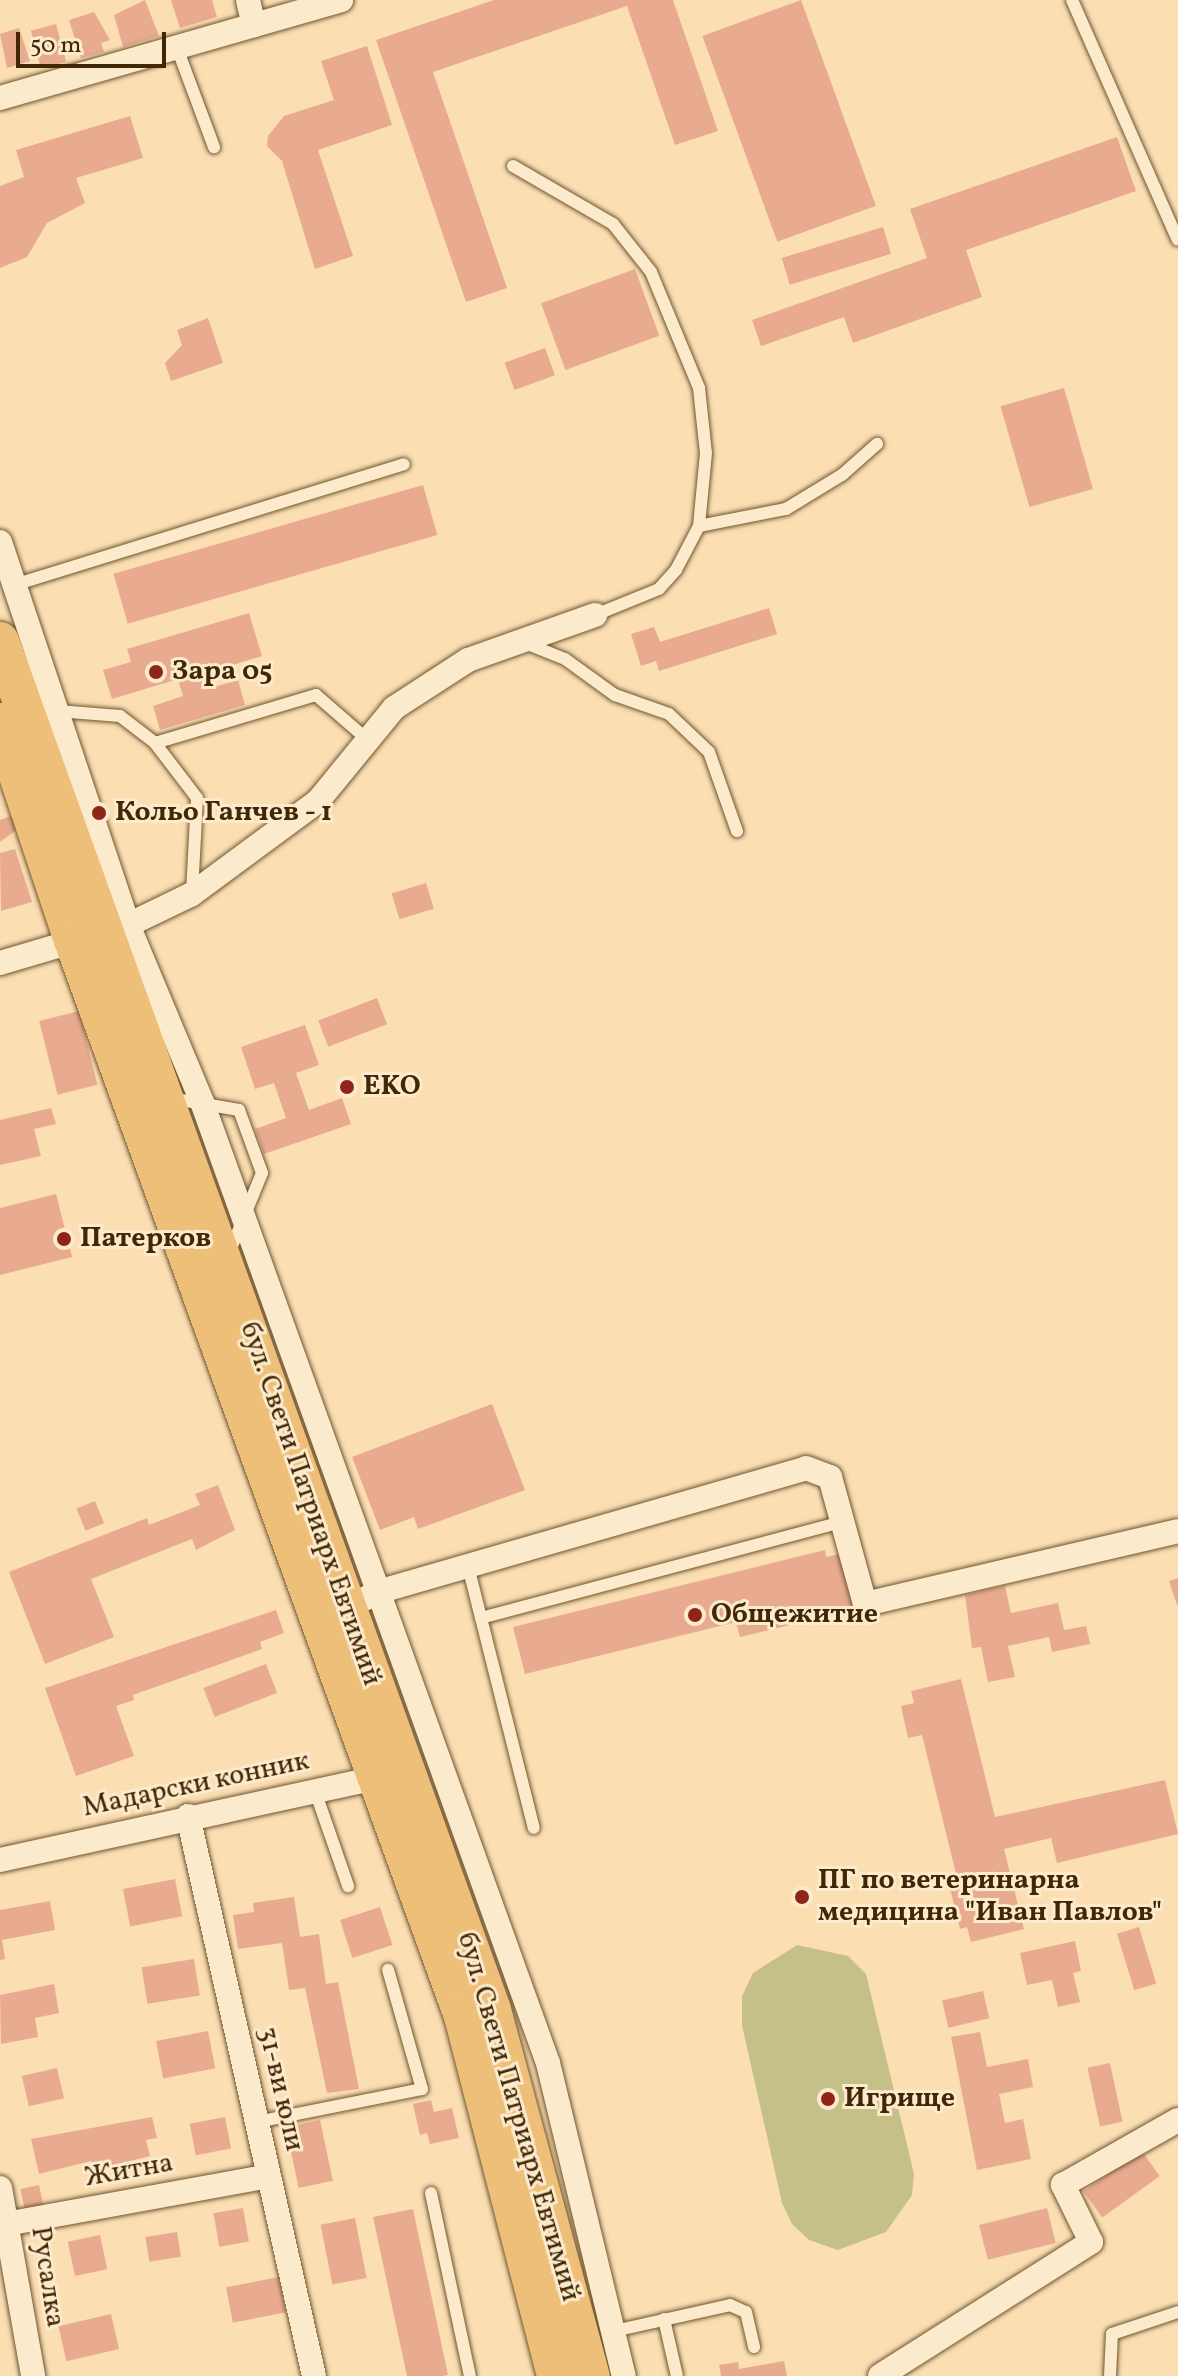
<!DOCTYPE html>
<html>
<head>
<meta charset="utf-8">
<style>
	body { margin:0 }
	#map { position:relative; width:1178px; height:2376px; overflow:hidden; background:#fbdeb2; font-family:Vollkorn,serif }
	div>[style] { position:absolute }
	[style*='--x'] { left:calc(var(--x)*1px); top:calc(var(--y)*1px); width:calc(var(--w)*1px); rotate:calc(var(--a)*1deg) }
	.green>* { inset:0; background:#c5c088 }
	.building>* { inset:0; background:#e9ab8f; transform-origin:0 0 }
	.roads { filter:drop-shadow(0 0 2px #6f5530) drop-shadow(0 0 2px #6f5530) }
	.lane>* { height:12px; margin:-6px; padding:0 6px; transform-origin:6px; border-radius:6px; background:#fceacd }
	.street>* { height:24px; margin:-12px; padding:0 12px; transform-origin:12px; border-radius:12px; background:#fceacd }
	.primary>* { height:38px; margin:-19px; padding:0 19px; transform-origin:19px; border-radius:19px; background:#eebf79 }
	.dots>* { width:22px; height:22px; translate:-50% -50%; box-sizing:border-box; border:4px solid #fceacd; border-radius:50% }
	span { translate:-50% -50%; white-space:nowrap; text-align:center; line-height:1.15; -webkit-text-stroke:6px #fceacd; paint-order:stroke }
	.poi-label { font-size:28px; color:#402705; font-weight:700 }
	.left { translate:0 -50%; text-align:left }
	.street-label { font-size:28px; color:#402705 }
	.scale { position:absolute; left:16px; top:32px; width:150px; height:36px; box-sizing:border-box; border:4px solid #402705; border-top:0; padding-left:10px; font-size:24px; line-height:28px; white-space:nowrap; color:#402705; -webkit-text-stroke:6px #fceacd; paint-order:stroke }
</style>
</head>
<body>
<div id="map">
	<div class="green">
		<div style="clip-path:polygon(797px 1945px,848px 1956px,866px 1974px,914px 2174px,912px 2195px,886px 2232px,838px 2250px,809px 2240px,792px 2224px,782px 2203px,742px 2025px,742px 1996px,753px 1973px)"></div>
	</div>
	<div class="building">
		<div style="clip-path:polygon(145px 0,159px 36px,123px 47px,114px 15px)"></div>
		<div style="clip-path:polygon(171px 0,212px 0,217px 17px,180px 28px)"></div>
		<div style="clip-path:polygon(494px 0,673px 0,718px 131px,675px 145px,627px 6px,433px 72px,507px 288px,466px 302px,376px 40px)"></div>
		<div style="left:801px;top:0;width:219px;height:105px;rotate:70deg"></div>
		<div style="clip-path:polygon(94px 12px,110px 40px,101px 43px,104px 52px,81px 58px,69px 20px)"></div>
		<div style="left:56px;top:24px;width:39px;height:26px;rotate:75deg"></div>
		<div style="clip-path:polygon(19px 28px,30px 61px,7px 68px,0 34px)"></div>
		<div style="clip-path:polygon(367px 46px,392px 125px,318px 150px,353px 256px,315px 269px,282px 161px,267px 146px,268px 136px,284px 116px,334px 100px,321px 61px)"></div>
		<div style="clip-path:polygon(130px 116px,143px 158px,76px 178px,85px 203px,47px 223px,27px 257px,0 268px,0 186px,24px 177px,16px 150px)"></div>
		<div style="clip-path:polygon(1117px 137px,1136px 191px,966px 250px,982px 297px,853px 343px,844px 317px,761px 346px,752px 320px,927px 258px,910px 209px)"></div>
		<div style="left:883px;top:227px;width:28px;height:106px;rotate:73deg"></div>
		<div style="left:635px;top:269px;width:71px;height:100px;rotate:70deg"></div>
		<div style="clip-path:polygon(208px 318px,223px 363px,171px 381px,165px 363px,182px 345px,177px 330px)"></div>
		<div style="left:545px;top:348px;width:29px;height:43px;rotate:70deg"></div>
		<div style="left:1064px;top:388px;width:105px;height:66px;rotate:74deg"></div>
		<div style="left:423px;top:485px;width:52px;height:322px;rotate:74deg"></div>
		<div style="clip-path:polygon(769px 608px,777px 634px,659px 671px,656px 661px,641px 666px,631px 634px,654px 627px,660px 642px)"></div>
		<div style="clip-path:polygon(249px 613px,262px 656px,203px 674px,207px 689px,238px 680px,245px 705px,160px 730px,153px 706px,183px 696px,178px 679px,112px 699px,103px 670px,131px 662px,127px 649px)"></div>
		<div style="clip-path:polygon(14px 815px,19px 828px,0 842px,0 820px)"></div>
		<div style="clip-path:polygon(15px 849px,32px 902px,1px 911px,0 853px)"></div>
		<div style="left:426px;top:883px;width:27px;height:36px;rotate:73deg"></div>
		<div style="left:377px;top:998px;width:28px;height:63px;rotate:69deg"></div>
		<div style="left:79px;top:1011px;width:76px;height:41px;rotate:76deg"></div>
		<div style="clip-path:polygon(305px 1025px,319px 1065px,296px 1073px,309px 1110px,342px 1098px,351px 1124px,264px 1154px,255px 1129px,286px 1118px,274px 1083px,255px 1089px,241px 1047px)"></div>
		<div style="clip-path:polygon(51px 1108px,56px 1124px,34px 1129px,41px 1156px,0 1165px,0 1120px)"></div>
		<div style="clip-path:polygon(56px 1194px,72px 1257px,0 1275px,0 1208px)"></div>
		<div style="clip-path:polygon(492px 1404px,525px 1490px,418px 1529px,414px 1517px,380px 1530px,352px 1457px)"></div>
		<div style="clip-path:polygon(218px 1485px,235px 1530px,196px 1550px,192px 1539px,91px 1579px,114px 1637px,45px 1664px,9px 1572px,147px 1518px,149px 1525px,200px 1505px,195px 1494px)"></div>
		<div style="left:95px;top:1501px;width:24px;height:20px;rotate:68deg"></div>
		<div style="clip-path:polygon(825px 1550px,826px 1557px,843px 1553px,857px 1609px,740px 1637px,736px 1622px,525px 1674px,513px 1627px)"></div>
		<div style="clip-path:polygon(1178px 1578px,1178px 1605px,1177px 1605px,1169px 1581px)"></div>
		<div style="clip-path:polygon(1005px 1586px,1011px 1613px,1058px 1603px,1064px 1630px,1086px 1626px,1090px 1644px,1052px 1652px,1049px 1637px,1008px 1646px,1015px 1677px,988px 1682px,981px 1647px,972px 1648px,965px 1595px)"></div>
		<div style="clip-path:polygon(276px 1610px,284px 1633px,260px 1642px,262px 1649px,133px 1695px,134px 1700px,116px 1706px,134px 1756px,76px 1776px,45px 1688px)"></div>
		<div style="left:266px;top:1664px;width:31px;height:67px;rotate:69deg"></div>
		<div style="clip-path:polygon(961px 1679px,995px 1817px,1165px 1780px,1178px 1834px,1057px 1863px,1051px 1838px,1004px 1849px,1024px 1929px,971px 1942px,967px 1927px,960px 1929px,948px 1880px,957px 1878px,922px 1735px,908px 1738px,901px 1706px,914px 1703px,911px 1691px)"></div>
		<div style="left:175px;top:1879px;width:38px;height:53px;rotate:79deg"></div>
		<div style="clip-path:polygon(294px 1897px,300px 1937px,319px 1934px,326px 1984px,338px 1982px,359px 2089px,327px 2093px,305px 1988px,289px 1990px,282px 1943px,238px 1949px,233px 1915px,254px 1912px,253px 1903px)"></div>
		<div style="clip-path:polygon(50px 1901px,55px 1930px,2px 1940px,5px 1959px,0 1960px,0 1910px)"></div>
		<div style="left:380px;top:1907px;width:40px;height:42px;rotate:72deg"></div>
		<div style="left:1139px;top:1927px;width:59px;height:23px;rotate:73deg"></div>
		<div style="clip-path:polygon(1075px 1941px,1081px 1971px,1073px 1973px,1080px 2002px,1058px 2007px,1052px 1980px,1027px 1985px,1020px 1953px)"></div>
		<div style="left:194px;top:1959px;width:37px;height:53px;rotate:81deg"></div>
		<div style="clip-path:polygon(54px 1984px,59px 2013px,35px 2018px,38px 2037px,1px 2044px,0 1995px)"></div>
		<div style="left:983px;top:1991px;width:28px;height:42px;rotate:77deg"></div>
		<div style="left:208px;top:2031px;width:38px;height:53px;rotate:79deg"></div>
		<div style="clip-path:polygon(980px 2032px,987px 2067px,1028px 2059px,1033px 2087px,999px 2094px,1005px 2123px,1023px 2119px,1031px 2159px,977px 2170px,951px 2037px)"></div>
		<div style="left:1110px;top:2063px;width:60px;height:23px;rotate:78deg"></div>
		<div style="left:57px;top:2068px;width:31px;height:36px;rotate:77deg"></div>
		<div style="clip-path:polygon(431px 2100px,434px 2112px,452px 2108px,459px 2138px,430px 2144px,427px 2133px,420px 2135px,413px 2104px)"></div>
		<div style="clip-path:polygon(152px 2117px,157px 2138px,146px 2140px,150px 2156px,94px 2170px,91px 2161px,39px 2174px,31px 2139px)"></div>
		<div style="left:225px;top:2117px;width:32px;height:36px;rotate:79deg"></div>
		<div style="left:320px;top:2120px;width:62px;height:35px;rotate:78deg"></div>
		<div style="left:1141px;top:2150px;width:32px;height:71px;rotate:54deg"></div>
		<div style="left:39px;top:2185px;width:30px;height:19px;rotate:78deg"></div>
		<div style="left:243px;top:2208px;width:34px;height:30px;rotate:80deg"></div>
		<div style="left:1047px;top:2208px;width:36px;height:70px;rotate:76deg"></div>
		<div style="clip-path:polygon(413px 2209px,448px 2375px,442px 2376px,407px 2376px,373px 2217px)"></div>
		<div style="left:355px;top:2218px;width:61px;height:35px;rotate:79deg"></div>
		<div style="left:177px;top:2232px;width:25px;height:32px;rotate:81deg"></div>
		<div style="left:100px;top:2235px;width:35px;height:33px;rotate:78deg"></div>
		<div style="left:279px;top:2277px;width:36px;height:54px;rotate:79deg"></div>
		<div style="left:111px;top:2314px;width:36px;height:54px;rotate:77deg"></div>
		<div style="clip-path:polygon(784px 2361px,787px 2376px,721px 2376px,719px 2365px,738px 2362px,739px 2369px)"></div>
	</div>
	<div class="roads">
		<div class="lane">
			<div style="--x:1072;--y:0;--w:262;--a:66.2"></div>
			<div style="--x:177;--y:48;--w:106;--a:69.5"></div>
			<div style="--x:513;--y:166;--w:116;--a:30.1"></div>
			<div style="--x:613;--y:224;--w:61;--a:51.6"></div>
			<div style="--x:651;--y:272;--w:126;--a:67.5"></div>
			<div style="--x:699;--y:388;--w:65;--a:83.9"></div>
			<div style="--x:706;--y:453;--w:73;--a:95.5"></div>
			<div style="--x:699;--y:526;--w:50;--a:117.6"></div>
			<div style="--x:676;--y:570;--w:25;--a:132"></div>
			<div style="--x:659;--y:589;--w:69;--a:157.9"></div>
			<div style="--x:699;--y:526;--w:89;--a:-11.1"></div>
			<div style="--x:786;--y:509;--w:66;--a:-31.3"></div>
			<div style="--x:842;--y:475;--w:47;--a:-41.5"></div>
			<div style="--x:14;--y:585;--w:408;--a:-17.2"></div>
			<div style="--x:525;--y:643;--w:43;--a:21.8"></div>
			<div style="--x:565;--y:659;--w:62;--a:35.8"></div>
			<div style="--x:615;--y:695;--w:57;--a:19.4"></div>
			<div style="--x:669;--y:714;--w:55;--a:43.5"></div>
			<div style="--x:709;--y:752;--w:84;--a:70.5"></div>
			<div style="--x:58;--y:711;--w:62;--a:4.6"></div>
			<div style="--x:120;--y:716;--w:44;--a:37.6"></div>
			<div style="--x:155;--y:743;--w:69;--a:52.6"></div>
			<div style="--x:197;--y:798;--w:96;--a:93"></div>
			<div style="--x:155;--y:743;--w:168;--a:-16.6"></div>
			<div style="--x:316;--y:695;--w:69;--a:40.9"></div>
			<div style="--x:169;--y:1098;--w:71;--a:9.7"></div>
			<div style="--x:239;--y:1110;--w:67;--a:69.9"></div>
			<div style="--x:262;--y:1173;--w:84;--a:112.3"></div>
			<div style="--x:468;--y:1566;--w:270;--a:75.9"></div>
			<div style="--x:481;--y:1618;--w:374;--a:-14.9"></div>
			<div style="--x:315;--y:1791;--w:101;--a:70.8"></div>
			<div style="--x:257;--y:2122;--w:168;--a:-11.3"></div>
			<div style="--x:422;--y:2089;--w:124;--a:-105.9"></div>
			<div style="--x:431;--y:2193;--w:187;--a:78"></div>
			<div style="--x:664;--y:2319;--w:58;--a:77.2"></div>
			<div style="--x:614;--y:2331;--w:119;--a:-12.6"></div>
			<div style="--x:730;--y:2305;--w:17;--a:24"></div>
			<div style="--x:746;--y:2312;--w:36;--a:77"></div>
			<div style="--x:1110;--y:2376;--w:42;--a:-87.3"></div>
			<div style="--x:1112;--y:2334;--w:70;--a:-18.4"></div>
		</div>
		<div class="street">
			<div style="--x:248;--y:0;--w:26;--a:77"></div>
			<div style="--x:0;--y:98;--w:355;--a:-16"></div>
			<div style="--x:0;--y:542;--w:404;--a:71.5"></div>
			<div style="--x:128;--y:925;--w:192;--a:67.3"></div>
			<div style="--x:202;--y:1102;--w:1021;--a:70.2"></div>
			<div style="--x:548;--y:2063;--w:322;--a:76.4"></div>
			<div style="--x:0;--y:963;--w:134;--a:-16.5"></div>
			<div style="--x:128;--y:925;--w:71;--a:-25.8"></div>
			<div style="--x:192;--y:894;--w:157;--a:-36.4"></div>
			<div style="--x:318;--y:801;--w:120;--a:-50.7"></div>
			<div style="--x:394;--y:708;--w:88;--a:-33"></div>
			<div style="--x:468;--y:660;--w:135;--a:-19.5"></div>
			<div style="--x:347;--y:1607;--w:38;--a:-25"></div>
			<div style="--x:381;--y:1591;--w:442;--a:-16.1"></div>
			<div style="--x:806;--y:1468;--w:26;--a:21"></div>
			<div style="--x:830;--y:1477;--w:132;--a:74.6"></div>
			<div style="--x:865;--y:1604;--w:321;--a:-13.1"></div>
			<div style="--x:188;--y:1816;--w:574;--a:77.32"></div>
			<div style="--x:0;--y:1860;--w:399;--a:-12.3"></div>
			<div style="--x:0;--y:2188;--w:191;--a:80"></div>
			<div style="--x:0;--y:2225;--w:273;--a:-10.3"></div>
			<div style="--x:880;--y:2376;--w:250;--a:-32.4"></div>
			<div style="--x:1091;--y:2242;--w:64;--a:-116.2"></div>
			<div style="--x:1063;--y:2185;--w:132;--a:-29.5"></div>
		</div>
		<div class="primary">
			<div style="--x:0;--y:641;--w:1455;--a:70.23"></div>
			<div style="--x:492;--y:2010;--w:379;--a:74.9"></div>
			<div style="--x:0;--y:722;--w:230;--a:71.5"></div>
			<div style="--x:73;--y:940;--w:1144;--a:70.08"></div>
			<div style="--x:463;--y:2016;--w:372;--a:75.5"></div>
		</div>
	</div>
	<div class="dots">
		<div style="left:156px;top:672px;background:#8f2418"></div>
		<div style="left:99px;top:813px;background:#8f2418"></div>
		<div style="left:347px;top:1087px;background:#8f2418"></div>
		<div style="left:64px;top:1239px;background:#8f2418"></div>
		<div style="left:695px;top:1615px;background:#8f2418"></div>
		<div style="left:802px;top:1897px;background:#8f2418"></div>
		<div style="left:828px;top:2099px;background:#8f2418"></div>
	</div>
	<div class="poi-label">
		<span class="left" style="left:172px;top:672px">Зара 05</span>
		<span class="left" style="left:115px;top:813px">Кольо Ганчев - 1</span>
		<span class="left" style="left:363px;top:1087px">EKO</span>
		<span class="left" style="left:80px;top:1239px">Патерков</span>
		<span class="left" style="left:711px;top:1615px">Общежитие</span>
		<span class="left" style="left:818px;top:1897px">ПГ по ветеринарна<br>медицина "Иван Павлов"</span>
		<span class="left" style="left:844px;top:2099px">Игрище</span>
	</div>
	<div class="street-label">
		<span style="left:310px;top:1504px;rotate:71deg">бул. Свети Патриарх Евтимий</span>
		<span style="left:196px;top:1785px;rotate:-12deg">Мадарски конник</span>
		<span style="left:280px;top:2089px;rotate:77deg">31-ви юли</span>
		<span style="left:518px;top:2117px;rotate:74deg">бул. Свети Патриарх Евтимий</span>
		<span style="left:129px;top:2171px;rotate:-10deg">Житна</span>
		<span style="left:47px;top:2277px;rotate:81deg">Русалка</span>
	</div>
	<div class="scale">50 m</div>
</div>
</body>
</html>
